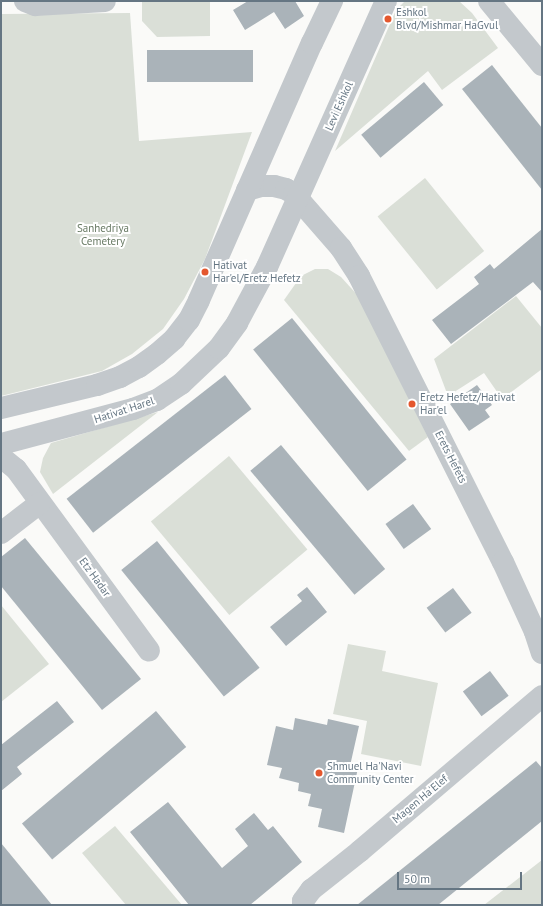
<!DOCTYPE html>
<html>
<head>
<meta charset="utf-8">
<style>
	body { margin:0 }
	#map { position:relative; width:543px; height:906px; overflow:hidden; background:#fafaf8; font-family:"PT Sans",sans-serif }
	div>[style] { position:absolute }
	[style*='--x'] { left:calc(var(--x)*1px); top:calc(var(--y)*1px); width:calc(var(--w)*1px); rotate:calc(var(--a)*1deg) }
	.green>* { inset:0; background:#dadfd7; transform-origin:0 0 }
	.building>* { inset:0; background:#aab3b9; transform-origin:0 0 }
	.minor>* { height:22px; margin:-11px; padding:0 11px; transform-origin:11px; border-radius:11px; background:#c3c8cc }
	.dots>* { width:11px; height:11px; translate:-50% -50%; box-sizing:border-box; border:2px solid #fff; border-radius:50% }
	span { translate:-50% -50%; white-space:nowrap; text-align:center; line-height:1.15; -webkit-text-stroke:4px #fff; paint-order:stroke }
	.poi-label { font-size:11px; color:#657683 }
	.left { translate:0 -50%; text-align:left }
	.street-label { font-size:11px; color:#657683 }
	.park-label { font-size:11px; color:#687a64 }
	.frame { position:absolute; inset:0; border:2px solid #657683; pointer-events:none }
	.scale { position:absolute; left:397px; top:872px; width:125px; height:18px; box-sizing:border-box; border:2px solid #657683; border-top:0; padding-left:5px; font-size:12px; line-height:14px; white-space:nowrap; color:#657683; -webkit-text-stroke:3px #fff; paint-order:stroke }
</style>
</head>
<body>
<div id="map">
	<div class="green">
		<div style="clip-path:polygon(142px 1px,210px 1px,210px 36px,157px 37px,142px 21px)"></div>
		<div style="clip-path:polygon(405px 1px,459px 1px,472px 13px,498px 48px,442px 90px,428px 71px,335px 151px,396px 10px)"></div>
		<div style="clip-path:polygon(130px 13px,139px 141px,252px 132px,205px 259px,184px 299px,163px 329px,132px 354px,102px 371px,1px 396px,1px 14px)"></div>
		<div style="left:425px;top:178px;width:94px;height:61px;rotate:51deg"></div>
		<div style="clip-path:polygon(315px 269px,328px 269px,341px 277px,361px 299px,428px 437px,409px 451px,284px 300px,301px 276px)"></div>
		<div style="clip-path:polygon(516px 296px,542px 328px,542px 369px,502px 399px,484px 373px,448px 396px,434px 359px)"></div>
		<div style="clip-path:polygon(158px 412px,53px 494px,40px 472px,43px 458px,51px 443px)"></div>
		<div style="left:229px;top:456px;width:122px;height:102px;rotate:50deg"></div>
		<div style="clip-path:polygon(1px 605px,49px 664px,1px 702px)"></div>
		<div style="clip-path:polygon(348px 644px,386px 651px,382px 671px,438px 683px,421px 766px,361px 754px,367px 721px,333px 714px)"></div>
		<div style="clip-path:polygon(115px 826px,182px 905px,126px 905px,82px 853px)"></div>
		<div style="clip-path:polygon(542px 860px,542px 905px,484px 905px)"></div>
	</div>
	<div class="building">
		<div style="clip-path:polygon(248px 1px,295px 1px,304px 16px,285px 29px,274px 12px,245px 30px,233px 10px)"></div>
		<div style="left:253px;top:50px;width:32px;height:106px;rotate:90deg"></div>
		<div style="clip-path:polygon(492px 65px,542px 128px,542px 190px,462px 89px)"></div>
		<div style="left:424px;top:82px;width:30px;height:82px;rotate:50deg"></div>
		<div style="clip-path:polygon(542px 229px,542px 292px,533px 282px,451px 344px,432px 320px,479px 284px,474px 277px,490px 264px,494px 269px)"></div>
		<div style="left:292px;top:318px;width:182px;height:50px;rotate:51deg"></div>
		<div style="left:225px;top:375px;width:43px;height:201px;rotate:52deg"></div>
		<div style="clip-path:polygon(477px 385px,492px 405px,485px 410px,490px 417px,469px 431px,450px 404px)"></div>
		<div style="left:281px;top:445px;width:162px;height:40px;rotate:50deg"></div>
		<div style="left:413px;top:504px;width:31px;height:34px;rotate:54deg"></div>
		<div style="clip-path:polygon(25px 538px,141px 679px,102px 710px,1px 586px,1px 557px)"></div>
		<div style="left:157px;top:541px;width:163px;height:46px;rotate:51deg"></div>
		<div style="clip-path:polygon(307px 587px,327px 612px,286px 646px,270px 627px,302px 601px,297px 595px)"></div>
		<div style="left:453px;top:588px;width:31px;height:33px;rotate:53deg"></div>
		<div style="left:490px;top:671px;width:31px;height:34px;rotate:53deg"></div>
		<div style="clip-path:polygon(57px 701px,74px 722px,17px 767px,22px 774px,1px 791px,1px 745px)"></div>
		<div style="left:156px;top:711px;width:47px;height:175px;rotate:50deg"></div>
		<div style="clip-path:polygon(295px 718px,327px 725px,328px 719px,359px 726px,350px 766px,358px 768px,344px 833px,318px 827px,322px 809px,308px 806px,311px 794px,298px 791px,299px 783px,279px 778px,282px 768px,267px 765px,276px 726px,293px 730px)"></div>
		<div style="clip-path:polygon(536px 761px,542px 768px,542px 821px,438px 905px,357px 905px)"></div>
		<div style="clip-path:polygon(168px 802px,222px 868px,248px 846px,235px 829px,254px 813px,268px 830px,273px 826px,302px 862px,250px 905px,189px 905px,130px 832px)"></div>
		<div style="clip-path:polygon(1px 843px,52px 905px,1px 905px)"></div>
	</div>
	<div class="minor">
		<div style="--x:25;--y:1;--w:11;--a:22"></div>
		<div style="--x:35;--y:5;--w:70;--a:-3.3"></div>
		<div style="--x:489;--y:1;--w:83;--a:50.4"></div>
		<div style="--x:247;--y:190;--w:15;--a:-16"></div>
		<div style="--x:261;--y:186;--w:13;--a:0"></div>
		<div style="--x:274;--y:186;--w:12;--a:14"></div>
		<div style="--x:286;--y:189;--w:9;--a:32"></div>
		<div style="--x:294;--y:194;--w:72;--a:49"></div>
		<div style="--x:341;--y:248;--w:33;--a:57"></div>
		<div style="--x:359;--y:276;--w:320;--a:63.3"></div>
		<div style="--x:503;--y:562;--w:77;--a:65.4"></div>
		<div style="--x:535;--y:632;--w:22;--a:72"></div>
		<div style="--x:1;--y:408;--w:99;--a:-13.5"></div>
		<div style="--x:97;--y:385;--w:24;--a:-19"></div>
		<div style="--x:120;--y:377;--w:21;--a:-28"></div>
		<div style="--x:139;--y:367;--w:22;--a:-36"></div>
		<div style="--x:157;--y:354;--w:23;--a:-41"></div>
		<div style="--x:174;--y:339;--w:24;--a:-52"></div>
		<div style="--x:189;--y:320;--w:22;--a:-63"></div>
		<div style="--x:199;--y:300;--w:281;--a:-66.3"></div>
		<div style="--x:312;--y:43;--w:47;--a:-64.5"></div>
		<div style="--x:1;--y:444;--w:137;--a:-14.9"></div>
		<div style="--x:133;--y:409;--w:26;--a:-21"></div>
		<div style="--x:157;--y:400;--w:29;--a:-34"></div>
		<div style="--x:181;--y:384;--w:52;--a:-43.5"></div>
		<div style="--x:219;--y:348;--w:31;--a:-54"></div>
		<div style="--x:237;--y:323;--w:64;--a:-61.8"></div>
		<div style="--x:267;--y:267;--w:291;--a:-65.9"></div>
		<div style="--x:1;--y:457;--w:19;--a:39"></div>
		<div style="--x:16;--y:469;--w:225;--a:53.8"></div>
		<div style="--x:1;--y:533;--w:49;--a:-37.6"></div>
		<div style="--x:303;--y:905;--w:4;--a:-90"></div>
		<div style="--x:303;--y:901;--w:14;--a:-54"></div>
		<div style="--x:311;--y:890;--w:63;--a:-38.5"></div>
		<div style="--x:360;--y:851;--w:239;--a:-40.4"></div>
	</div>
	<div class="dots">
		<div style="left:388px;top:19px;background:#e4572e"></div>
		<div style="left:205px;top:272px;background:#e4572e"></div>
		<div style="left:412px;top:404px;background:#e4572e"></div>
		<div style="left:319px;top:773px;background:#e4572e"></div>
	</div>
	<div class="poi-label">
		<span class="left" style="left:396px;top:19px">Eshkol<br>Blvd/Mishmar HaGvul</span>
		<span class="left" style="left:213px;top:272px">Hativat<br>Har'el/Eretz Hefetz</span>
		<span class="left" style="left:420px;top:404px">Eretz Hefetz/Hativat<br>Har'el</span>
		<span class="left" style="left:327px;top:773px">Shmuel Ha'Navi<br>Community Center</span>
	</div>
	<div class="street-label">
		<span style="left:339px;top:106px;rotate:-66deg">Levi Eshkol</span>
		<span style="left:124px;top:410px;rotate:-18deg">Hativat Harel</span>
		<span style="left:451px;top:457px;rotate:63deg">Erets Hefets</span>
		<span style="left:95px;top:577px;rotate:54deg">Etz Hadar</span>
		<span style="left:420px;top:799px;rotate:-40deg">Magen Ha'Elef</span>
	</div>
	<div class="park-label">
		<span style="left:103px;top:235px">Sanhedriya<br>Cemetery</span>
	</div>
	<div class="frame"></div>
	<div class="scale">50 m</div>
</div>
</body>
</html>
